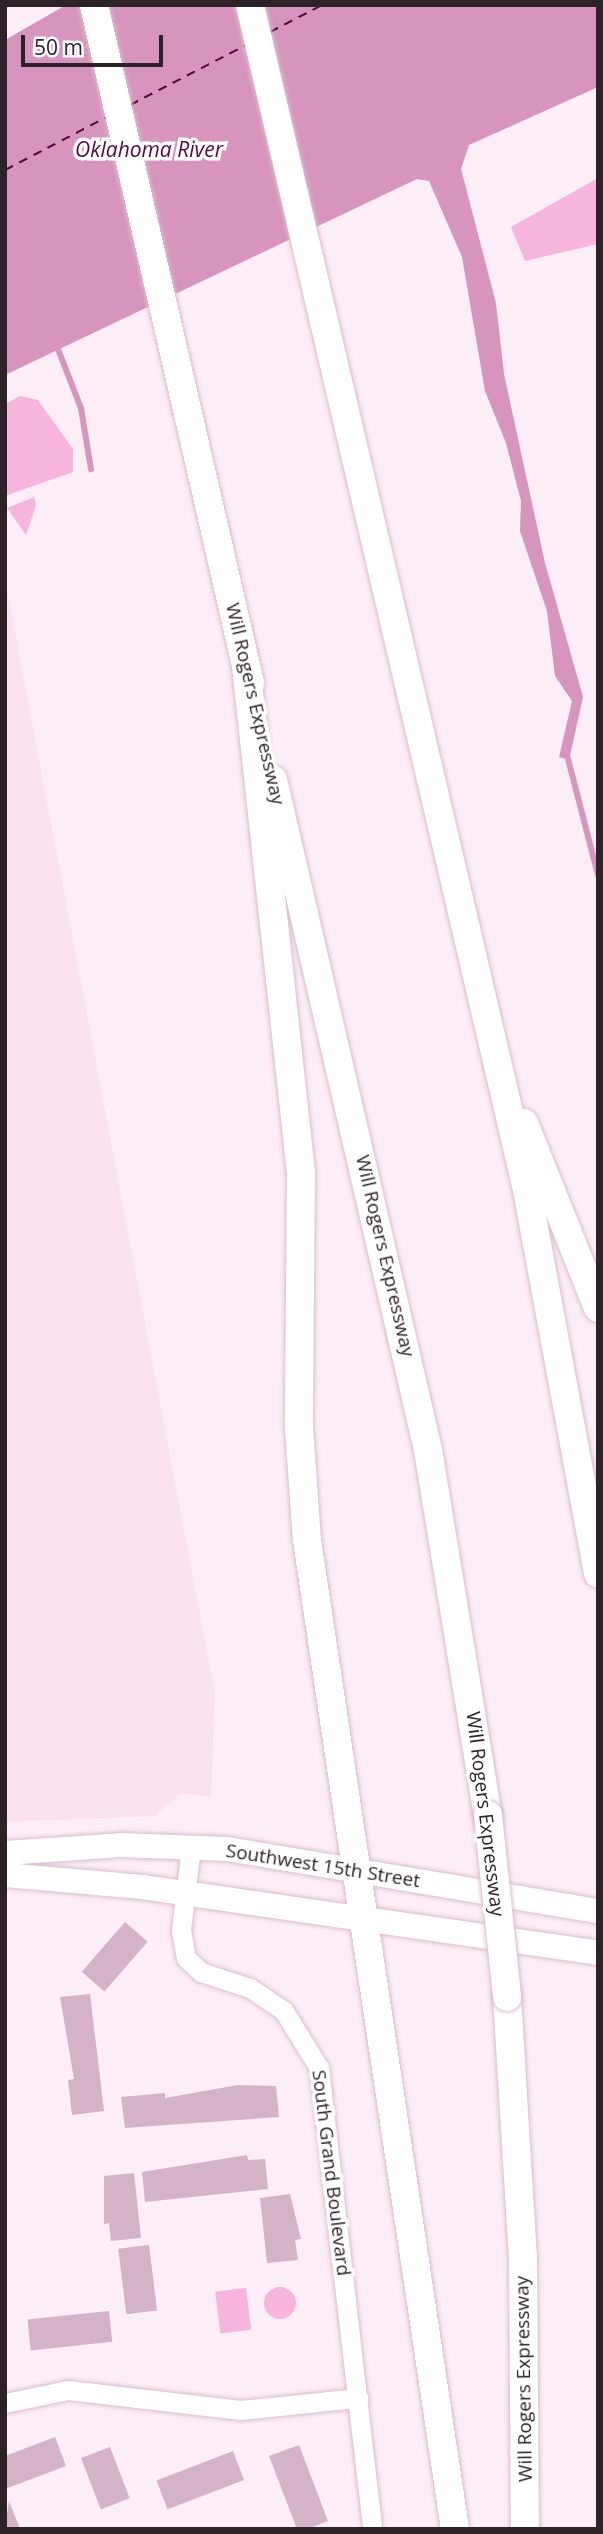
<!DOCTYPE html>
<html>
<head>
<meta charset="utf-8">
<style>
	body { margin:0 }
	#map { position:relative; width:603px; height:2534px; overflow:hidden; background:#fceef6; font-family:"Open Sans",sans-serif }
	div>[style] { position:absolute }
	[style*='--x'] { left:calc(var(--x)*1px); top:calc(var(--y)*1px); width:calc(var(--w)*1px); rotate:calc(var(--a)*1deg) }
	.built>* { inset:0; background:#fae1ef }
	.green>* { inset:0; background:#f7b4dc; transform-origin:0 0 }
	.round { border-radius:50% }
	.water>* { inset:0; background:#d794bc }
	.stream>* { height:6px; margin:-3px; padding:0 3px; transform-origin:3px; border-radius:3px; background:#d794bc }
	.ferry>* { height:2px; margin-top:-1px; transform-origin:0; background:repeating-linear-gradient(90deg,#580742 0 9px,transparent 0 16px) }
	.building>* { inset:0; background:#d4b3c6; transform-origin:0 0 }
	.roads { filter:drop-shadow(0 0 2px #ddbccf) drop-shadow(0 0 2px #ddbccf) }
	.minor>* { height:19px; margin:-9.5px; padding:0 9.5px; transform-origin:9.5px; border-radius:9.5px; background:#fff }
	.major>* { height:24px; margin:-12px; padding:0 12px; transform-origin:12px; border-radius:12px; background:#fff }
	.highway>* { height:28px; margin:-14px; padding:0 14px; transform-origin:14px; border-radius:14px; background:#fff }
	.bridges { filter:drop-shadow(0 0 2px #ddbccf) drop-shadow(0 0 2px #ddbccf) }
	.highway-bridge>* { height:28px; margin:-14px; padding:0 14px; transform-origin:14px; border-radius:14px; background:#fff }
	span { translate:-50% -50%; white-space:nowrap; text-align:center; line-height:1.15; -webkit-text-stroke:7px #fff; paint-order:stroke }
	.street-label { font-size:19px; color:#2e2229 }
	.water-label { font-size:21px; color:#580742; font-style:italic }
	.frame { position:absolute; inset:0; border:7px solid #2e2229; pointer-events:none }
	.scale { position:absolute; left:21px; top:35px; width:142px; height:32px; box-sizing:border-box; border:4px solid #2e2229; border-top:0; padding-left:9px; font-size:21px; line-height:24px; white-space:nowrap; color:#2e2229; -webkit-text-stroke:5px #fff; paint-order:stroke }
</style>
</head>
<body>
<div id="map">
	<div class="built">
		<div style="clip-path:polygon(5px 578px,215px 1694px,211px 1797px,181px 1793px,155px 1816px,5px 1822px)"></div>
	</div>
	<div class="green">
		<div style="clip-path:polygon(598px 178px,598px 244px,525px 261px,511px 227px)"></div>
		<div style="clip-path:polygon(20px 396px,38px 400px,73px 449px,73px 472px,5px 496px,5px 404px)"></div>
		<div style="clip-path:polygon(34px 497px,36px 505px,26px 535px,7px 508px)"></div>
		<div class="round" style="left:264px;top:2287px;width:32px;height:32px"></div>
		<div style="left:246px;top:2288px;width:42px;height:31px;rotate:83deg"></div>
	</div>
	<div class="water">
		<div style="clip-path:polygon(66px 5px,598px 5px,598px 87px,469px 145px,461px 169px,496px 303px,504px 374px,545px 563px,583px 697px,569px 760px,559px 757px,572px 701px,555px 676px,547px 611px,520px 531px,521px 501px,506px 443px,485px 391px,462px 257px,429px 181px,417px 179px,5px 375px,5px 40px)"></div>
	</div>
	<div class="stream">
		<div style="--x:56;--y:344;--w:69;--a:68.7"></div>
		<div style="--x:81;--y:408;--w:62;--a:80.7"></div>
		<div style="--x:567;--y:755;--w:124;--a:75.5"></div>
	</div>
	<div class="ferry">
		<div style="--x:270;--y:32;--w:59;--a:-27.4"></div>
		<div style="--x:130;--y:105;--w:131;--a:-27.3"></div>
		<div style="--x:5;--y:170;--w:115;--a:-27.5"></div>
	</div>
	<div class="building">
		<div style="left:125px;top:1922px;width:30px;height:66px;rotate:41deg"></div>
		<div style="clip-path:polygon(90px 1994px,104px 2111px,72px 2115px,68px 2080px,74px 2079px,60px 1997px)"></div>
		<div style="clip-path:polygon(238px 2085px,276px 2086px,279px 2117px,125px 2128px,121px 2097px,165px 2093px,165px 2098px)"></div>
		<div style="clip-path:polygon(247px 2155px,248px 2160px,265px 2159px,268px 2189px,145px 2202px,142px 2172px)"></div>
		<div style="clip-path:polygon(134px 2173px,141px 2238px,111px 2241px,109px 2223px,104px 2224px,104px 2176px)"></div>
		<div style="clip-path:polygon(290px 2194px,301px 2239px,295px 2240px,298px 2260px,267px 2263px,260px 2198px)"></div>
		<div style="left:149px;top:2245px;width:66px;height:31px;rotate:83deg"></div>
		<div style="left:109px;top:2311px;width:31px;height:82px;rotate:84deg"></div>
		<div style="clip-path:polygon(55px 2437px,66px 2466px,5px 2489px,5px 2456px)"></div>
		<div style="clip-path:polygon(299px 2445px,328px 2521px,307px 2529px,297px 2529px,269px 2456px)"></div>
		<div style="left:110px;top:2447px;width:55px;height:31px;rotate:69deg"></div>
		<div style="left:233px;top:2451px;width:31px;height:82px;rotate:69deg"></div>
		<div style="clip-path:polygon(9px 2501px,20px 2529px,5px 2529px)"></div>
	</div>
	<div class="roads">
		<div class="minor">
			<div style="--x:191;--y:1847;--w:84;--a:96.9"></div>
			<div style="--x:181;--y:1930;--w:28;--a:80"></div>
			<div style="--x:186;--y:1958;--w:21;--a:43"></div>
			<div style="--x:201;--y:1972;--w:52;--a:18.1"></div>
			<div style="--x:250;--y:1988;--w:41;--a:34.1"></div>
			<div style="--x:284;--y:2011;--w:67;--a:58.4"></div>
			<div style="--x:319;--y:2068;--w:464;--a:83.4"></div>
			<div style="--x:5;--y:2403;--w:64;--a:-11.7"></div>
			<div style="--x:68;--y:2390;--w:174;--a:6.6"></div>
			<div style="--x:241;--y:2410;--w:118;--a:-5.9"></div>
		</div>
		<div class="major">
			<div style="--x:5;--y:1853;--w:116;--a:-3.9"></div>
			<div style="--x:121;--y:1845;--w:106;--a:2.2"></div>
			<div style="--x:227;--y:1849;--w:376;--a:9.5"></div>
			<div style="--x:5;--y:1875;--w:138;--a:5"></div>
			<div style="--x:142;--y:1887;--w:461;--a:8.2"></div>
		</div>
		<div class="highway">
			<div style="--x:94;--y:5;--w:696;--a:77.04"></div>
			<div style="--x:250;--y:5;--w:1217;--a:76.84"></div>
			<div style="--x:527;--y:1190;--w:390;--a:79.5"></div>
			<div style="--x:246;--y:666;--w:510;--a:83.81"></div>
			<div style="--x:301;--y:1173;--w:254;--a:90.5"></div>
			<div style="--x:299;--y:1427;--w:113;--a:86"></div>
			<div style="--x:307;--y:1540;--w:1000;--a:81.49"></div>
			<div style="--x:273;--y:780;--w:688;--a:76.97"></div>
			<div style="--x:428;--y:1450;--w:370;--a:80.7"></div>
			<div style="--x:524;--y:1123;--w:199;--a:68.2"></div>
			<div style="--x:507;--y:1997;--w:260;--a:86.5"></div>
			<div style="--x:523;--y:2257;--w:272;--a:89.6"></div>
		</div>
	</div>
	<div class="bridges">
		<div class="highway-bridge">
			<div style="--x:488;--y:1815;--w:183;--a:84"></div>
		</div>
	</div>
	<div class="street-label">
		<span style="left:255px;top:704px;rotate:77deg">Will Rogers Expressway</span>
		<span style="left:385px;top:1256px;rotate:77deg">Will Rogers Expressway</span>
		<span style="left:485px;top:1814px;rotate:83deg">Will Rogers Expressway</span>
		<span style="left:323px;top:1866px;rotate:9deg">Southwest 15th Street</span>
		<span style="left:331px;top:2173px;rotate:83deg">South Grand Boulevard</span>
		<span style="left:524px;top:2379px;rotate:-91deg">Will Rogers Expressway</span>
	</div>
	<div class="water-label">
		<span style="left:149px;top:149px">Oklahoma River</span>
	</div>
	<div class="frame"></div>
	<div class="scale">50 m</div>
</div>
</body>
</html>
